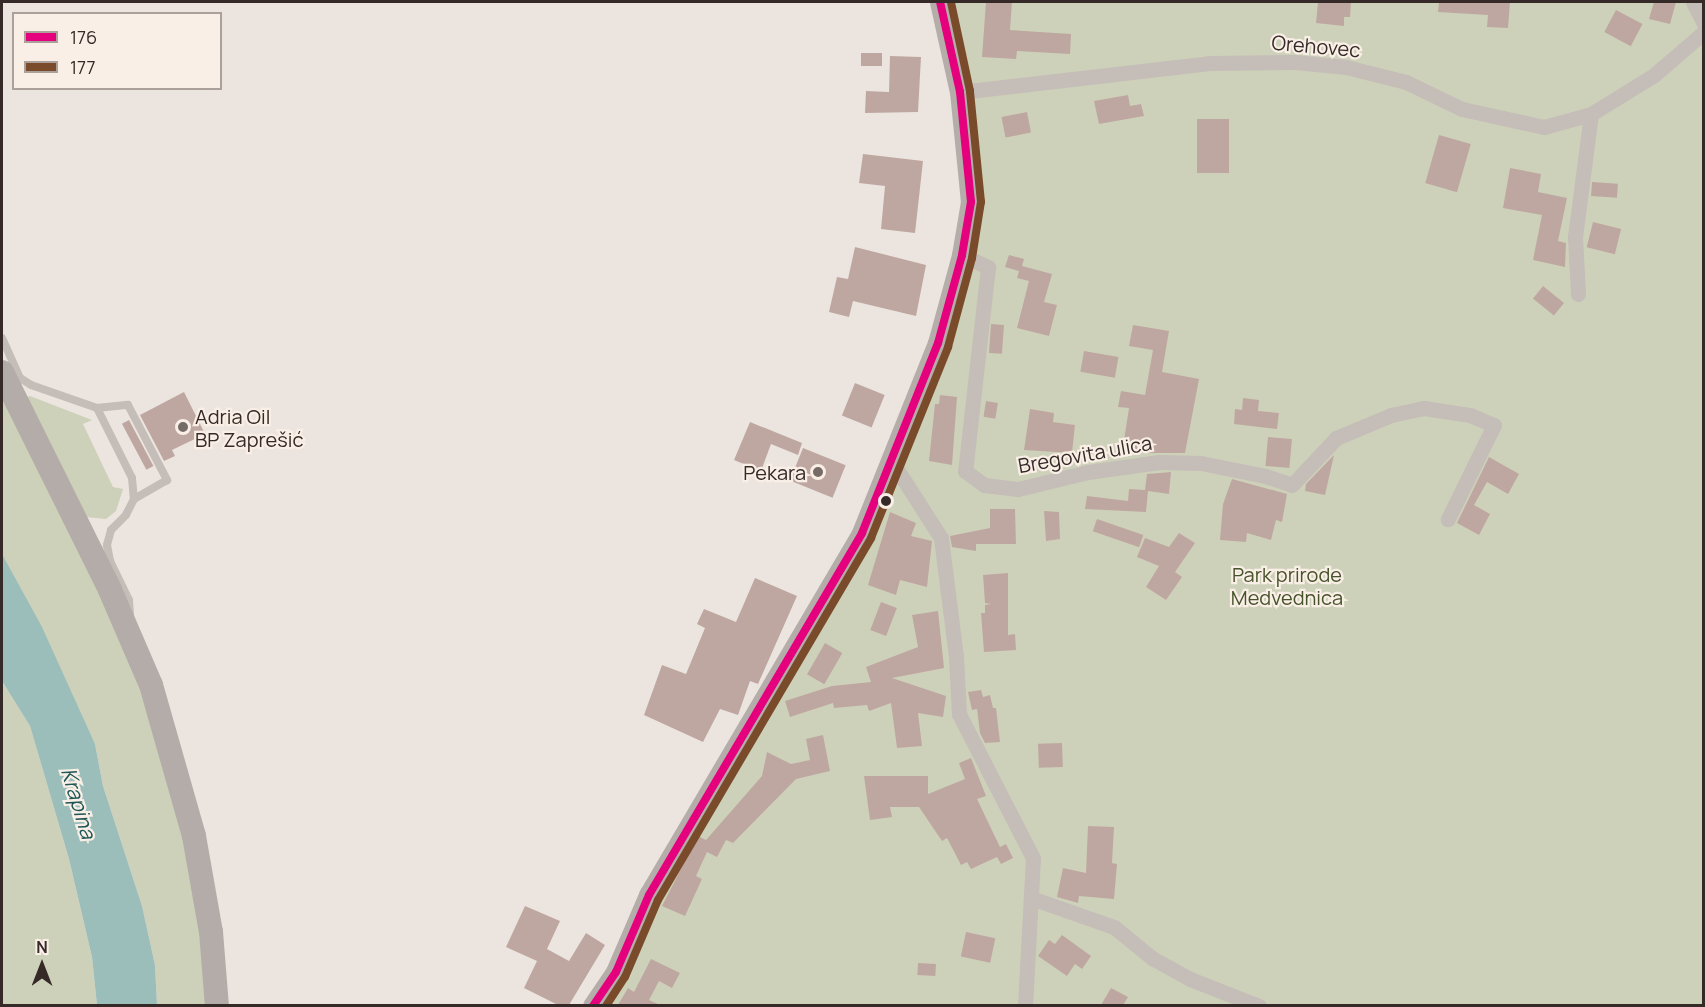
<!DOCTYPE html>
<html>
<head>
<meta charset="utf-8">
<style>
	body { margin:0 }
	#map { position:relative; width:1705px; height:1007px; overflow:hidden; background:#ece5df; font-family:Manrope,sans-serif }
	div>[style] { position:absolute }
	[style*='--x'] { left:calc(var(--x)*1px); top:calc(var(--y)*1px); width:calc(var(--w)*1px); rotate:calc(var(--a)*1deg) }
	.green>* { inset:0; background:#ced1b9 }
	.water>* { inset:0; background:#9cbebb }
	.building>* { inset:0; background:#bfa7a1; transform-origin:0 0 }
	.service>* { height:8px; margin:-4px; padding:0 4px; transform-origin:4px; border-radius:4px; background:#c5bdb8 }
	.minor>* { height:15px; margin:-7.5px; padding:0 7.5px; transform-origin:7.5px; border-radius:7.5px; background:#c5bdb8 }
	.secondary>* { height:21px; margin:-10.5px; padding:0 10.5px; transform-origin:10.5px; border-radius:10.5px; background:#b5ada9 }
	.primary>* { height:24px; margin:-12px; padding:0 12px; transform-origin:12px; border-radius:12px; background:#b3aca8 }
	.bus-1>* { height:8px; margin:-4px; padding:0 4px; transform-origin:4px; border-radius:4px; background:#e5007d }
	.bus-2>* { height:8px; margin:-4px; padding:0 4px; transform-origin:4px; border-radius:4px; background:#7a4b2a }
	.dots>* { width:16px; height:16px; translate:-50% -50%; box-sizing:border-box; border:3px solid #f9efe6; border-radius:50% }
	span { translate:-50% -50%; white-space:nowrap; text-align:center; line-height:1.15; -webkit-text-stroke:4.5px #f9efe6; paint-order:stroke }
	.street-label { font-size:20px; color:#352a27 }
	.poi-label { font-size:20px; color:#352a27 }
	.left { translate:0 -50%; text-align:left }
	.right { translate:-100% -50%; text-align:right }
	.park-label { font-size:20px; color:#47532b }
	.water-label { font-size:21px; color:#1d5655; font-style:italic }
	.frame { position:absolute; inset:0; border:3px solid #352a27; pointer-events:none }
	.legend { position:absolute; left:12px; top:12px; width:210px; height:78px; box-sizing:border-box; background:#f9efe6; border:2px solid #aba09a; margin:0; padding:8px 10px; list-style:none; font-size:18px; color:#352a27 }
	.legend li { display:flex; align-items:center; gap:12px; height:30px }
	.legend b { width:30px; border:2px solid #aba09a }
	.north { position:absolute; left:12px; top:935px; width:60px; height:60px; -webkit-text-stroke:4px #f9efe6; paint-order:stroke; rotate:0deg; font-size:16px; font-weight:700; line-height:24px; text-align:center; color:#352a27 }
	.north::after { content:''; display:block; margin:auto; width:21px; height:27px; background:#352a27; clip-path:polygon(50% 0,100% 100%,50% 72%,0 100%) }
</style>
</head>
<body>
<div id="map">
	<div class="green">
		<div style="clip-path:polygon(949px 2px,1703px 2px,1703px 1005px,609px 1006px,619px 992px,705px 801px,848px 559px,938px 343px,969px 191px)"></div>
		<div style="clip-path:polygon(2px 395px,97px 585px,131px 663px,173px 792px,194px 887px,207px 1005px,157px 1005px,155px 965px,142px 906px,103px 786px,95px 744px,2px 554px)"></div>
		<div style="clip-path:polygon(30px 396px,92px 420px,83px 424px,113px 487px,123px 489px,116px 511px,106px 519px,85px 517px,25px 398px)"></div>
		<div style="clip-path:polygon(2px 681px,30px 726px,69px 859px,92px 957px,97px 1005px,2px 1005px)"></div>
	</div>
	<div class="water">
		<div style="clip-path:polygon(2px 554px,42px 627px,95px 744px,103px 786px,142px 906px,155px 965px,157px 1005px,97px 1005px,92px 957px,69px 859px,30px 726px,2px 681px)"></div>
	</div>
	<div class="building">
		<div style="clip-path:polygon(986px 2px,1012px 2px,1010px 30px,1071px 34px,1070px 54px,1017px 51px,1016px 59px,982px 57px)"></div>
		<div style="clip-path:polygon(1318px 2px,1351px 2px,1350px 17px,1344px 17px,1344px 26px,1316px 23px)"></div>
		<div style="clip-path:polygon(1439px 2px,1510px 2px,1508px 28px,1487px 27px,1488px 15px,1438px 12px)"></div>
		<div style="clip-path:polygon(1654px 2px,1676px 2px,1670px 24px,1649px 19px)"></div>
		<div style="left:1616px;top:10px;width:30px;height:25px;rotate:28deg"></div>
		<div style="left:861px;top:53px;width:21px;height:13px"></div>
		<div style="clip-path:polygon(890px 56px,921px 57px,918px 112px,865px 113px,866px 91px,889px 92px)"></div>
		<div style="clip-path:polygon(1128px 95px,1130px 106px,1141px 104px,1144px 116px,1099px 124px,1094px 101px)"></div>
		<div style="left:1027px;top:112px;width:21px;height:26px;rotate:79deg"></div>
		<div style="left:1197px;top:119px;width:32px;height:54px"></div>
		<div style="left:1439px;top:135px;width:33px;height:50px;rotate:16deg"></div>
		<div style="clip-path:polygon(863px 154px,923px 161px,915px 233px,881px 229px,885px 186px,859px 183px)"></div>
		<div style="clip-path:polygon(1510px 168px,1541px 174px,1538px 192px,1567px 198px,1558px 241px,1566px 243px,1565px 267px,1533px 260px,1542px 215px,1503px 208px)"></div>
		<div style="left:1592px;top:182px;width:26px;height:14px;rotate:4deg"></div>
		<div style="left:1593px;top:222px;width:29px;height:26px;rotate:14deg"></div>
		<div style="clip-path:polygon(855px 247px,926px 265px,916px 316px,853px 301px,849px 317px,829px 312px,837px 277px,848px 279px)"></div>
		<div style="clip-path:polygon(1009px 255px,1024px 259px,1022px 266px,1052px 274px,1044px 302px,1057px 305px,1049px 336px,1017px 328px,1029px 281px,1017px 278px,1019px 271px,1005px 267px)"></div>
		<div style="left:1543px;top:286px;width:27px;height:16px;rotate:39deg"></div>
		<div style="left:991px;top:324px;width:13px;height:29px;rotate:4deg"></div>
		<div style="clip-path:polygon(1133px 325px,1169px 331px,1162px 372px,1199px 379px,1185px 453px,1122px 453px,1129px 408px,1118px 407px,1121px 391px,1145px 395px,1153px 350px,1129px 346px)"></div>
		<div style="left:1084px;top:351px;width:35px;height:21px;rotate:10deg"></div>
		<div style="left:855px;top:383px;width:32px;height:35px;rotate:22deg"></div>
		<div style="clip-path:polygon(184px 392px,205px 434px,172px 450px,175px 456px,164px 461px,140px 415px)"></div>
		<div style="clip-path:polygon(940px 395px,957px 397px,952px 465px,929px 461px,935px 404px,939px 404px)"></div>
		<div style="clip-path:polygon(1243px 398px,1259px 400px,1258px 411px,1279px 413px,1277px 429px,1234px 424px,1235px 409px,1242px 410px)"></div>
		<div style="left:986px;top:401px;width:12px;height:16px;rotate:9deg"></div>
		<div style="clip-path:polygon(1030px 409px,1054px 413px,1053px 422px,1075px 425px,1072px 453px,1024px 450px)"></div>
		<div style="left:129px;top:420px;width:52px;height:8px;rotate:62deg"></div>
		<div style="clip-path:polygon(750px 422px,802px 443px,798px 455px,771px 444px,761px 471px,734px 460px)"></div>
		<div style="left:1268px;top:437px;width:24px;height:29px;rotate:5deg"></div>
		<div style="left:803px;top:448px;width:46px;height:35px;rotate:22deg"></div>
		<div style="clip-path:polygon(1334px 455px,1325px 495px,1305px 491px,1306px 484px)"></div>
		<div style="clip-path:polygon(1489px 457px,1519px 474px,1508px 494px,1487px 482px,1474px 505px,1490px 514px,1479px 535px,1457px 523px)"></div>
		<div style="clip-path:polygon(1171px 472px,1169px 494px,1148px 491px,1146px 512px,1085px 509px,1087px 496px,1128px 501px,1129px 489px,1145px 490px,1147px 474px)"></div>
		<div style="clip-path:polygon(1232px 479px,1287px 494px,1282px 522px,1276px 520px,1271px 540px,1247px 533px,1246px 542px,1220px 540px,1223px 504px)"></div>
		<div style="clip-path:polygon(990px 509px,1015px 509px,1016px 544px,976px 544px,976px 551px,952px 547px,950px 536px,990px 528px)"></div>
		<div style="clip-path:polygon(1044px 511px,1059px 512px,1060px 539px,1046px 541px)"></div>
		<div style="clip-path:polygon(890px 512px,916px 523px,911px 536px,932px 541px,927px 587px,900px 580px,896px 595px,868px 585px)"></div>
		<div style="left:1097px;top:519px;width:49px;height:13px;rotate:19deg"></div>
		<div style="clip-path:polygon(1179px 533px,1195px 543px,1175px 572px,1182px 577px,1166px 600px,1146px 587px,1159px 566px,1137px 557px,1145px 538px,1169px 547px)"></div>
		<div style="clip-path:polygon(1008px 573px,1008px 635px,1015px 634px,1016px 650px,984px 652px,981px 613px,985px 613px,985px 605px,991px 604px,985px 603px,983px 575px)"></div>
		<div style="clip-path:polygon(755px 578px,797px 596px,758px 684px,750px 681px,738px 715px,720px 709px,703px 742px,644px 715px,662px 665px,686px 674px,705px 628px,697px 624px,704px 609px,736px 622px)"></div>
		<div style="left:881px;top:602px;width:17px;height:30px;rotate:21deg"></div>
		<div style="clip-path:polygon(938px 611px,944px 668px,892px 678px,946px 696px,943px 717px,918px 713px,922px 746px,897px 748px,891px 703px,869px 711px,867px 705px,834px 708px,833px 703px,790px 717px,785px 701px,832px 686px,871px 682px,866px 667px,918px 647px,912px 615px)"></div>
		<div style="left:825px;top:643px;width:20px;height:36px;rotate:30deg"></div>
		<div style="clip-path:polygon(981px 690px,983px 697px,990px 695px,993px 708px,996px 708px,1000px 742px,985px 743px,980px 733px,977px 709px,972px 710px,968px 692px)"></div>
		<div style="clip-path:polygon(823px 735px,830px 771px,796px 779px,733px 843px,726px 840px,717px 857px,707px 852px,696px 876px,702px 879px,685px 916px,662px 906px,698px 836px,706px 840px,762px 776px,767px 752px,791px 764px,810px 760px,806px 739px)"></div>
		<div style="left:1062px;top:743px;width:24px;height:24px;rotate:88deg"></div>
		<div style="clip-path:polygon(971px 758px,986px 796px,977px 799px,1000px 847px,1006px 844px,1013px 858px,1001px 864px,997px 857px,971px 869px,967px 862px,961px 865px,947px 838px,942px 841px,919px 807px,890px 807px,892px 817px,870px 820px,864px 776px,928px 776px,928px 794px,965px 779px,959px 763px)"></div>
		<div style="clip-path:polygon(1088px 826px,1114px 827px,1112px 863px,1117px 864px,1114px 899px,1079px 896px,1078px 903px,1057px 897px,1063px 868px,1086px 873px)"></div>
		<div style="clip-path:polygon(525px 906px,560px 921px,547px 949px,569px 961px,586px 933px,605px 945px,569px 1005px,558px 1005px,524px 988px,537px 961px,506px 947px)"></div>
		<div style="left:966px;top:932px;width:30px;height:25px;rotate:12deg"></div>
		<div style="clip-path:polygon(1062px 935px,1091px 956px,1082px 969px,1075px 964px,1067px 976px,1038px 956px,1049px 940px,1055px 944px)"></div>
		<div style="clip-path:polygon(651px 959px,680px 973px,672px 988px,659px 981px,649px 1000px,660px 1005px,618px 1005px,628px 988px,634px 992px)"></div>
		<div style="left:918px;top:963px;width:18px;height:12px;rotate:3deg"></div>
		<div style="clip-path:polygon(1111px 988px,1128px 997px,1123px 1005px,1101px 1005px)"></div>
	</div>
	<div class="service">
		<div style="--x:2;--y:338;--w:44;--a:65.8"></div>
		<div style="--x:20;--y:378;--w:13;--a:32"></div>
		<div style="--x:31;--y:385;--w:70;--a:19.2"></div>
		<div style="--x:97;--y:408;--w:78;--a:63.4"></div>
		<div style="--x:132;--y:478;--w:21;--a:85"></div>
		<div style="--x:134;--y:499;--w:18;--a:117"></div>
		<div style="--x:126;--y:515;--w:21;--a:135"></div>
		<div style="--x:111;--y:530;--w:16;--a:105"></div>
		<div style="--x:107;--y:545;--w:16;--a:79"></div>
		<div style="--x:110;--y:561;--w:43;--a:64"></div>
		<div style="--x:129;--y:600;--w:14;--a:86"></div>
		<div style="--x:97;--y:408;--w:31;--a:-6"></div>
		<div style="--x:128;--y:405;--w:85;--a:62.5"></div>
		<div style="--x:167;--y:480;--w:38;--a:150"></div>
	</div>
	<div class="minor">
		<div style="--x:1693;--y:2;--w:25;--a:63"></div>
		<div style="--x:960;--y:92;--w:251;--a:-6.6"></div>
		<div style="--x:1209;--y:63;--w:86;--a:-0.7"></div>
		<div style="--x:1295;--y:62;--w:51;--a:5.6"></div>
		<div style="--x:1346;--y:67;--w:62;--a:14"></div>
		<div style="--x:1406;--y:82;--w:62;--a:25.7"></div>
		<div style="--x:1462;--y:109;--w:84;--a:12.4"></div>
		<div style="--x:1544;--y:127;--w:49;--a:-15.5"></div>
		<div style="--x:1591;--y:114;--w:74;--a:-31.8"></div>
		<div style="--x:1654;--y:75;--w:66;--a:-40.7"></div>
		<div style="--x:962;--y:255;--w:29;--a:25"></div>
		<div style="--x:988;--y:267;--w:205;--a:96.4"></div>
		<div style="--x:965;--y:471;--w:24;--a:36"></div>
		<div style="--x:984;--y:485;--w:34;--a:7"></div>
		<div style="--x:1018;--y:489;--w:72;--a:-13.7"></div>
		<div style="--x:1088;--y:472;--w:72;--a:-8"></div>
		<div style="--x:1159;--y:462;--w:42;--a:1.4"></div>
		<div style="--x:1201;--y:463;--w:65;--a:11.5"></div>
		<div style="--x:1265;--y:476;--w:28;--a:18"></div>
		<div style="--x:1292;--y:485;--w:64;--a:-46.9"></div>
		<div style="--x:1336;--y:438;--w:60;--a:-22.7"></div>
		<div style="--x:1391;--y:415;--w:34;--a:-12"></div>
		<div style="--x:1424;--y:408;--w:47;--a:8.7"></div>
		<div style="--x:1470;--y:415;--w:26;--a:23"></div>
		<div style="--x:1494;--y:425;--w:105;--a:116.1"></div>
		<div style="--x:1578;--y:294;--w:57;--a:-93"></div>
		<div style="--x:1575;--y:237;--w:124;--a:-82.6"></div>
		<div style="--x:893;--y:463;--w:89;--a:57.4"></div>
		<div style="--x:941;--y:538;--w:120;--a:82.8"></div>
		<div style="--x:956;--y:657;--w:57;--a:87"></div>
		<div style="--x:959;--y:714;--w:162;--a:62.8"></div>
		<div style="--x:1033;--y:858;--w:148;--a:93.1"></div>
		<div style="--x:1034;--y:899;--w:85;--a:19.3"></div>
		<div style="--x:1114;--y:927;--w:49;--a:39.2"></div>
		<div style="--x:1152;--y:958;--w:43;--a:28.9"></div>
		<div style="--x:1190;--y:979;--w:74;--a:21.4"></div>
	</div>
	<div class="secondary">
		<div style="--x:593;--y:1006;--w:41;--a:-55.9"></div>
		<div style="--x:616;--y:972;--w:84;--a:-66.8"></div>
		<div style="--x:649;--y:895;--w:420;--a:-59.5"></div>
		<div style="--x:862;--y:533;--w:205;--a:-68.2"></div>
		<div style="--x:938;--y:343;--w:91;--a:-74.7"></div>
		<div style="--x:962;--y:255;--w:54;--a:-80.4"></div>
		<div style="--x:971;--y:202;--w:111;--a:-95.7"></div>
		<div style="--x:960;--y:92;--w:92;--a:-102.5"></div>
	</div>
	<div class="primary">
		<div style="--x:2;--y:372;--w:243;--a:63.6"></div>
		<div style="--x:110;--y:590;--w:103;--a:66.7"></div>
		<div style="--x:151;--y:685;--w:157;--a:74.1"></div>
		<div style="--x:194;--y:836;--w:97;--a:80"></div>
		<div style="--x:211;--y:932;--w:74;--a:85.4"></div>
	</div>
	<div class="bus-1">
		<div style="--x:593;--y:1006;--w:41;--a:-55.9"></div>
		<div style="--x:616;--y:972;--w:84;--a:-66.8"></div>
		<div style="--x:649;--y:895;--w:420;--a:-59.5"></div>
		<div style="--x:862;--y:533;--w:205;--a:-68.2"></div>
		<div style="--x:938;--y:343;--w:91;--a:-74.7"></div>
		<div style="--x:962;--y:255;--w:54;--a:-80.4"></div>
		<div style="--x:971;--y:202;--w:111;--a:-95.7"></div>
		<div style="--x:960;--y:92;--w:92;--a:-102.5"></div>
	</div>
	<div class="bus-2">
		<div style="--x:606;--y:1006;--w:35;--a:-57"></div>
		<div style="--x:625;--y:977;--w:84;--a:-66.8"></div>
		<div style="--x:658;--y:900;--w:420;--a:-59.5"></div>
		<div style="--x:871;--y:538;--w:206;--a:-68"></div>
		<div style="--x:948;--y:347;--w:92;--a:-74.9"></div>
		<div style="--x:972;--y:258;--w:57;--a:-80.9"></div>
		<div style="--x:981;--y:202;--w:112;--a:-95.7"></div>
		<div style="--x:970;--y:91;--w:91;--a:-102.1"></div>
	</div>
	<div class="dots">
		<div style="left:183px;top:427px;background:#756b67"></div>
		<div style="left:818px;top:472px;background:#756b67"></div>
		<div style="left:886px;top:501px;background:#352a27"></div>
	</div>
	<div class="street-label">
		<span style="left:1316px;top:46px;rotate:5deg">Orehovec</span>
		<span style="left:1085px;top:454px;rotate:-10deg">Bregovita ulica</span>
	</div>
	<div class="poi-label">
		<span class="left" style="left:195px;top:428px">Adria Oil<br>BP Zaprešić</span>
		<span class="right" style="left:806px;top:472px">Pekara</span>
	</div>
	<div class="park-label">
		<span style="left:1287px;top:586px">Park prirode<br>Medvednica</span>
	</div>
	<div class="water-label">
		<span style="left:79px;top:803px;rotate:73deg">Krapina</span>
	</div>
	<div class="frame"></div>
	<ul class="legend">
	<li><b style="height:8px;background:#e5007d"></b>176</li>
	<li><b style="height:8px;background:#7a4b2a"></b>177</li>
	</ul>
	<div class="north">N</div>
</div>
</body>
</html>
